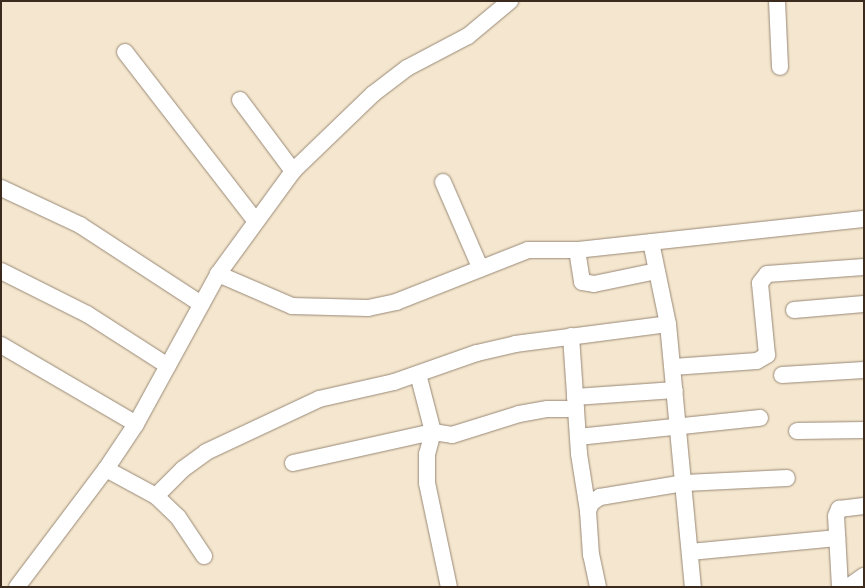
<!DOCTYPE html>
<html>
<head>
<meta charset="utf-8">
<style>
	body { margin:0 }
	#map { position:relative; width:865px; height:588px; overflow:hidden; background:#f5e7cf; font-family:Kalam,sans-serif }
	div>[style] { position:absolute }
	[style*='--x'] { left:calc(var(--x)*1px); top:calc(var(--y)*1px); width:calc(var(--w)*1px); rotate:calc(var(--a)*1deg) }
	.roads { filter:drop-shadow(0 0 1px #988876) drop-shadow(0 0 1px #988876) }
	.minor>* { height:16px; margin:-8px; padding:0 8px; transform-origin:8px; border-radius:8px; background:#fff }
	span { translate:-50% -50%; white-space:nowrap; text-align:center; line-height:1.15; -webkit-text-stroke:5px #fdfcf7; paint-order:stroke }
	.frame { position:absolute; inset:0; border:2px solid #3b2a1e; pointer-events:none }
</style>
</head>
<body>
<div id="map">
	<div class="roads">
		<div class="minor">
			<div style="--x:777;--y:1;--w:66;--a:87.4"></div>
			<div style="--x:125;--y:52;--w:212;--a:52.3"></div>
			<div style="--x:240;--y:100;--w:89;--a:53.3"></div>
			<div style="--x:443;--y:182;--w:93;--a:66.5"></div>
			<div style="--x:1;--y:188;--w:87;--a:25.1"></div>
			<div style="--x:80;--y:225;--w:145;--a:33.1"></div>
			<div style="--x:651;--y:242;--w:84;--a:78.3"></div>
			<div style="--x:668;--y:324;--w:264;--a:84.6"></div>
			<div style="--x:577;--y:250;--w:32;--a:81"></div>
			<div style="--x:582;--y:282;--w:12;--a:9"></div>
			<div style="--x:594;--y:284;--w:64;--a:-11.7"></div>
			<div style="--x:1;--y:271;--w:96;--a:26.6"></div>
			<div style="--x:87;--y:314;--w:96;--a:32.7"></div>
			<div style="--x:218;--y:274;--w:81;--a:23.4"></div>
			<div style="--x:292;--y:306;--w:76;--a:1.5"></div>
			<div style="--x:368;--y:308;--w:29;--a:-12"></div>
			<div style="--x:396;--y:302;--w:142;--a:-21.5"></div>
			<div style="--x:528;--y:250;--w:49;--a:0"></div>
			<div style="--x:577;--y:250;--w:289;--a:-6.2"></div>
			<div style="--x:794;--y:310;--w:70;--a:-4.9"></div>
			<div style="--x:571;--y:336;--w:118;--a:86.1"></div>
			<div style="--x:579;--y:454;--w:58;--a:81"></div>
			<div style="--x:1;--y:345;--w:156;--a:30.3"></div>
			<div style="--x:673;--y:367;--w:84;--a:-4.1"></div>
			<div style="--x:757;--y:361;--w:12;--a:-31"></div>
			<div style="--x:767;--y:355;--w:72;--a:-95.6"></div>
			<div style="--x:760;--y:283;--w:11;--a:-52"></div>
			<div style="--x:767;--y:274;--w:97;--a:-4.1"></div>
			<div style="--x:418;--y:374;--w:60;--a:75.5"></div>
			<div style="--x:433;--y:432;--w:23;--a:105"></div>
			<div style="--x:427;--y:454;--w:29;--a:90"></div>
			<div style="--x:427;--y:483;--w:106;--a:78.1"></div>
			<div style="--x:782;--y:375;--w:82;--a:-3.5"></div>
			<div style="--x:575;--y:397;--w:100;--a:-4"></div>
			<div style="--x:797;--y:431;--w:67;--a:-0.9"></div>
			<div style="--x:578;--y:437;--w:183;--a:-6"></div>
			<div style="--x:293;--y:463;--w:143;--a:-12.5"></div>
			<div style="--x:433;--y:432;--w:19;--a:9"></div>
			<div style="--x:452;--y:435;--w:70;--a:-17.4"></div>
			<div style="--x:519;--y:414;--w:29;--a:-10"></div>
			<div style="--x:548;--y:409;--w:28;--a:0"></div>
			<div style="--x:106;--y:469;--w:57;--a:28.4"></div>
			<div style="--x:156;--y:496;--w:30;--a:44"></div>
			<div style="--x:178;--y:517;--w:47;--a:56.3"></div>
			<div style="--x:156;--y:496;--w:38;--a:-45"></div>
			<div style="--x:183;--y:469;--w:29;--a:-36"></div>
			<div style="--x:206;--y:452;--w:125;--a:-25.1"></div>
			<div style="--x:319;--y:399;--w:77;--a:-12.8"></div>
			<div style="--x:394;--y:382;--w:88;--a:-19.3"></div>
			<div style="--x:477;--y:353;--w:39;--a:-13"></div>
			<div style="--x:515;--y:344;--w:154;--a:-7.4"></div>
			<div style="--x:690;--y:552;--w:148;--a:-5.4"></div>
			<div style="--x:17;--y:587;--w:148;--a:-53"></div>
			<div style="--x:106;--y:469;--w:54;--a:-56.3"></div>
			<div style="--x:136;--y:424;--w:171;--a:-61.3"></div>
			<div style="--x:218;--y:274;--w:127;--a:-53.9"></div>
			<div style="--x:293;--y:171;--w:111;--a:-43.9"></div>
			<div style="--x:373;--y:94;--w:43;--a:-37.4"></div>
			<div style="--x:407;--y:68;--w:69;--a:-27.7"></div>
			<div style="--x:468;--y:36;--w:55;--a:-39.8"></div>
			<div style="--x:598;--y:587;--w:33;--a:-102"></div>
			<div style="--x:591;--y:555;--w:44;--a:-93.9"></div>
			<div style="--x:588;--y:511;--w:9;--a:-69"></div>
			<div style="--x:591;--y:503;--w:11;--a:-34"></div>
			<div style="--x:600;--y:497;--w:86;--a:-9.4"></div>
			<div style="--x:685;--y:483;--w:102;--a:-2.8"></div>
			<div style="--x:840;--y:587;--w:71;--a:-93.2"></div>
			<div style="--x:836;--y:516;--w:8;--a:-67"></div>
			<div style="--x:839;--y:509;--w:25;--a:-7"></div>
			<div style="--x:848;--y:587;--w:19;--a:-35"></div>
		</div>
	</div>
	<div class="frame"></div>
</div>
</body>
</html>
